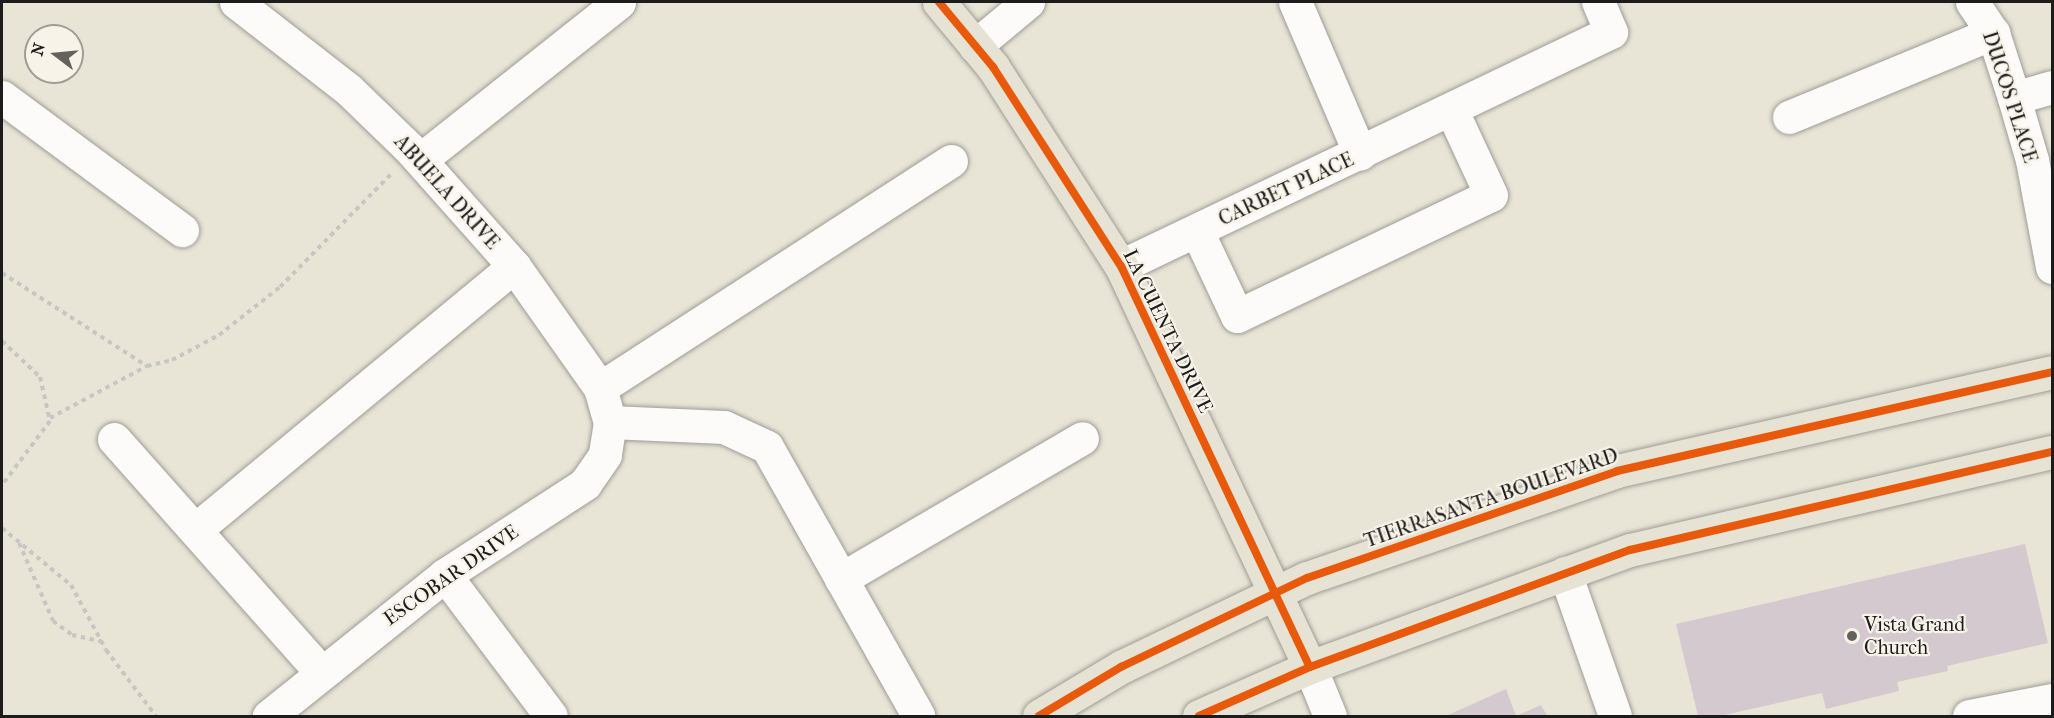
<!DOCTYPE html>
<html>
<head>
<meta charset="utf-8">
<style>
	body { margin:0 }
	#map { position:relative; width:2054px; height:718px; overflow:hidden; background:#e8e5d7; font-family:"IM FELL French Canon",serif }
	div>[style] { position:absolute }
	[style*='--x'] { left:calc(var(--x)*1px); top:calc(var(--y)*1px); width:calc(var(--w)*1px); rotate:calc(var(--a)*1deg) }
	.building>* { inset:0; background:#d3c9cf }
	.path>* { height:4px; margin-top:-2px; transform-origin:0; background:repeating-linear-gradient(90deg,#c6c6c3 0 4.5px,transparent 0 9px) }
	.roads { filter:drop-shadow(0 0 2px #9e9d95) drop-shadow(0 0 2px #9e9d95) }
	.minor>* { height:33px; margin:-16.5px; padding:0 16.5px; transform-origin:16.5px; border-radius:16.5px; background:#fcfbf9 }
	.major>* { height:33px; margin:-16.5px; padding:0 16.5px; transform-origin:16.5px; border-radius:16.5px; background:#e6e2d4 }
	.cycleway>* { height:8px; margin:-4px; padding:0 4px; transform-origin:4px; border-radius:4px; background:#e8590c }
	.dots>* { width:16px; height:16px; translate:-50% -50%; box-sizing:border-box; border:3px solid #f7f3e8; border-radius:50% }
	span { translate:-50% -50%; white-space:nowrap; text-align:center; line-height:1.15; -webkit-text-stroke:4.5px #f7f3e8; paint-order:stroke }
	.street-label { font-size:20px; color:#1c1c1c }
	.poi-label { font-size:20px; color:#1c1c1c }
	.left { translate:0 -50%; text-align:left }
	.frame { position:absolute; inset:0; border:3px solid #1c1c1c; pointer-events:none }
	.north { position:absolute; left:24px; top:24px; width:60px; height:60px; box-sizing:border-box; background:#f7f3e8; border:2px solid #9f9d96; border-radius:50%; rotate:286deg; font-size:16px; font-weight:700; line-height:24px; text-align:center; color:#1c1c1c }
	.north::after { content:''; display:block; margin:auto; width:21px; height:27px; background:#63625d; clip-path:polygon(50% 0,100% 100%,50% 72%,0 100%) }
</style>
</head>
<body>
<div id="map">
	<div class="building">
		<div style="clip-path:polygon(2025px 544px,2048px 643px,1947px 666px,1948px 671px,1897px 682px,1899px 691px,1826px 709px,1822px 693px,1720px 716px,1698px 716px,1676px 624px)"></div>
		<div style="clip-path:polygon(1506px 689px,1516px 716px,1541px 705px,1547px 716px,1449px 716px,1448px 715px)"></div>
	</div>
	<div class="path">
		<div style="--x:2;--y:273;--w:172;--a:32.7"></div>
		<div style="--x:2;--y:341;--w:52;--a:43.5"></div>
		<div style="--x:40;--y:377;--w:45;--a:77.2"></div>
		<div style="--x:50;--y:421;--w:80;--a:126.9"></div>
		<div style="--x:50;--y:418;--w:110;--a:-28.2"></div>
		<div style="--x:147;--y:366;--w:26;--a:-13"></div>
		<div style="--x:172;--y:360;--w:53;--a:-28"></div>
		<div style="--x:219;--y:335;--w:78;--a:-38.2"></div>
		<div style="--x:280;--y:287;--w:158;--a:-45.5"></div>
		<div style="--x:2;--y:528;--w:89;--a:39.6"></div>
		<div style="--x:71;--y:585;--w:74;--a:61.7"></div>
		<div style="--x:106;--y:650;--w:83;--a:52.9"></div>
		<div style="--x:19;--y:543;--w:85;--a:66.4"></div>
		<div style="--x:53;--y:621;--w:24;--a:36"></div>
		<div style="--x:72;--y:635;--w:30;--a:12"></div>
	</div>
	<div class="roads">
		<div class="minor">
			<div style="--x:236;--y:2;--w:143;--a:37.9"></div>
			<div style="--x:349;--y:90;--w:85;--a:44"></div>
			<div style="--x:410;--y:149;--w:157;--a:48.4"></div>
			<div style="--x:514;--y:266;--w:149;--a:54.8"></div>
			<div style="--x:600;--y:388;--w:35;--a:74"></div>
			<div style="--x:610;--y:422;--w:33;--a:99"></div>
			<div style="--x:605;--y:455;--w:35;--a:125"></div>
			<div style="--x:585;--y:484;--w:167;--a:147"></div>
			<div style="--x:445;--y:575;--w:226;--a:141.3"></div>
			<div style="--x:1295;--y:2;--w:165;--a:66.8"></div>
			<div style="--x:1972;--y:2;--w:37;--a:56"></div>
			<div style="--x:1993;--y:33;--w:68;--a:72.1"></div>
			<div style="--x:2014;--y:98;--w:65;--a:73.8"></div>
			<div style="--x:2032;--y:160;--w:109;--a:79.4"></div>
			<div style="--x:975;--y:46;--w:69;--a:-39.7"></div>
			<div style="--x:2;--y:97;--w:224;--a:36.5"></div>
			<div style="--x:2014;--y:98;--w:40;--a:-16"></div>
			<div style="--x:1789;--y:117;--w:221;--a:-22.4"></div>
			<div style="--x:420;--y:160;--w:254;--a:-38.4"></div>
			<div style="--x:1197;--y:231;--w:94;--a:64.8"></div>
			<div style="--x:1237;--y:316;--w:281;--a:-25.5"></div>
			<div style="--x:1491;--y:195;--w:93;--a:-114.9"></div>
			<div style="--x:1121;--y:266;--w:543;--a:-25.53"></div>
			<div style="--x:1611;--y:32;--w:33;--a:-113"></div>
			<div style="--x:600;--y:388;--w:418;--a:-32.9"></div>
			<div style="--x:610;--y:422;--w:114;--a:2.5"></div>
			<div style="--x:724;--y:427;--w:47;--a:24.9"></div>
			<div style="--x:767;--y:447;--w:308;--a:60.6"></div>
			<div style="--x:114;--y:439;--w:312;--a:48.4"></div>
			<div style="--x:195;--y:530;--w:414;--a:-39.6"></div>
			<div style="--x:1565;--y:573;--w:151;--a:70.7"></div>
			<div style="--x:445;--y:575;--w:176;--a:53.1"></div>
			<div style="--x:841;--y:579;--w:279;--a:-30.3"></div>
			<div style="--x:1310;--y:667;--w:53;--a:67.8"></div>
			<div style="--x:1969;--y:716;--w:85;--a:-10.9"></div>
		</div>
		<div class="major">
			<div style="--x:939;--y:2;--w:85;--a:50.3"></div>
			<div style="--x:993;--y:67;--w:237;--a:57.3"></div>
			<div style="--x:1121;--y:266;--w:443;--a:64.8"></div>
			<div style="--x:1039;--y:716;--w:96;--a:-30.9"></div>
			<div style="--x:1121;--y:667;--w:206;--a:-25.6"></div>
			<div style="--x:1307;--y:578;--w:328;--a:-19"></div>
			<div style="--x:1617;--y:471;--w:446;--a:-12.8"></div>
			<div style="--x:1199;--y:716;--w:121;--a:-23.8"></div>
			<div style="--x:1310;--y:667;--w:341;--a:-20.1"></div>
			<div style="--x:1630;--y:550;--w:433;--a:-13.1"></div>
		</div>
	</div>
	<div class="cycleway">
		<div style="--x:939;--y:2;--w:85;--a:50.3"></div>
		<div style="--x:993;--y:67;--w:237;--a:57.3"></div>
		<div style="--x:1121;--y:266;--w:443;--a:64.8"></div>
		<div style="--x:1039;--y:716;--w:96;--a:-30.9"></div>
		<div style="--x:1121;--y:667;--w:206;--a:-25.6"></div>
		<div style="--x:1307;--y:578;--w:328;--a:-19"></div>
		<div style="--x:1617;--y:471;--w:446;--a:-12.8"></div>
		<div style="--x:1199;--y:716;--w:121;--a:-23.8"></div>
		<div style="--x:1310;--y:667;--w:341;--a:-20.1"></div>
		<div style="--x:1630;--y:550;--w:433;--a:-13.1"></div>
	</div>
	<div class="dots">
		<div style="left:1852px;top:636px;background:#63625d"></div>
	</div>
	<div class="street-label">
		<span style="left:2010px;top:97px;rotate:72deg">DUCOS PLACE</span>
		<span style="left:1286px;top:189px;rotate:-25deg">CARBET PLACE</span>
		<span style="left:447px;top:192px;rotate:48deg">ABUELA DRIVE</span>
		<span style="left:1168px;top:331px;rotate:64deg">LA CUENTA DRIVE</span>
		<span style="left:1491px;top:498px;rotate:-19deg">TIERRASANTA BOULEVARD</span>
		<span style="left:451px;top:575px;rotate:-35deg">ESCOBAR DRIVE</span>
	</div>
	<div class="poi-label">
		<span class="left" style="left:1864px;top:636px">Vista Grand<br>Church</span>
	</div>
	<div class="frame"></div>
	<div class="north">N</div>
</div>
</body>
</html>
